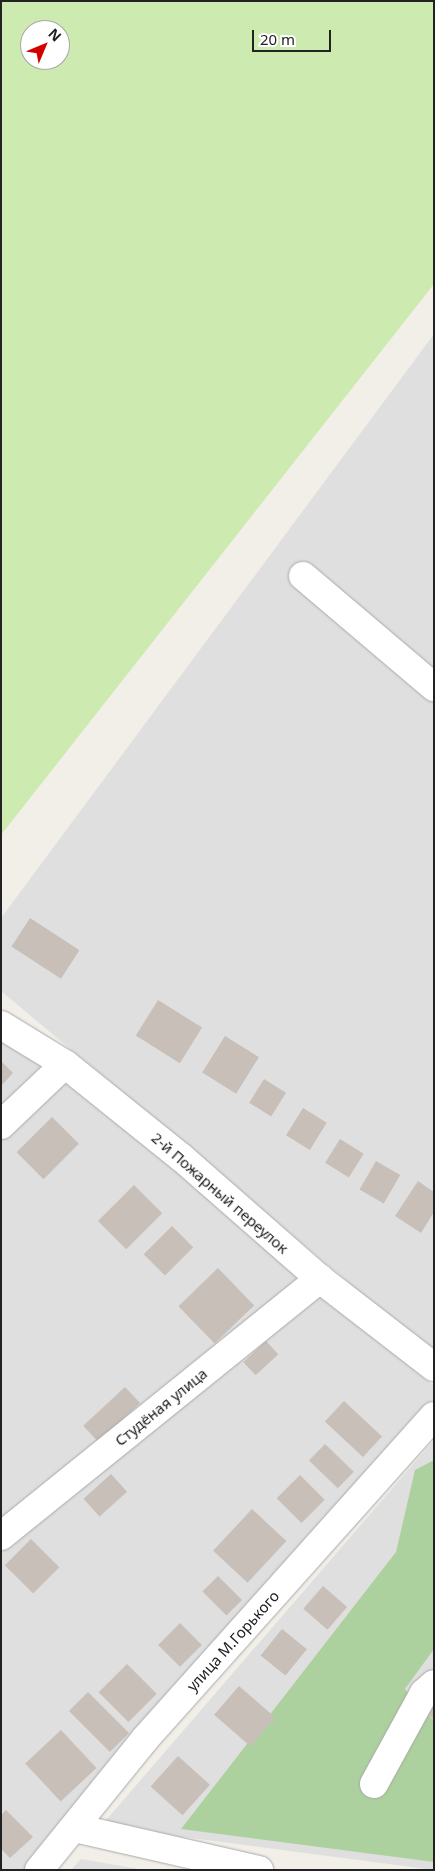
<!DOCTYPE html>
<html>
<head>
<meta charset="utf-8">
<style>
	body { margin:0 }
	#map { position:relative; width:435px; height:1871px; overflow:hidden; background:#f2efe9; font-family:"Noto Sans",sans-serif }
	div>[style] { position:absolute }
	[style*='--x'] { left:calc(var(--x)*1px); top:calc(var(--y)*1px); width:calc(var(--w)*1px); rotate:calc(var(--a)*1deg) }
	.residential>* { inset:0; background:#e0dfdf }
	.grass>* { inset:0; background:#cdebb0 }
	.forest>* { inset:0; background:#add19e }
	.building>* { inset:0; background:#c7bfb8; transform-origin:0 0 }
	.roads { filter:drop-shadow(0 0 1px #a9a9a9) drop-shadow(0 0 1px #a9a9a9) }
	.minor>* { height:28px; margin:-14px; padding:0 14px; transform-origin:14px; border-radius:14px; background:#fff }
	span { translate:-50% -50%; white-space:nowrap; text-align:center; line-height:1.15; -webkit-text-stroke:5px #fff; paint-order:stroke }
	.street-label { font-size:15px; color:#222 }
	.frame { position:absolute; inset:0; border:2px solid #222; pointer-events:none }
	.north { position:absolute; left:20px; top:20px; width:50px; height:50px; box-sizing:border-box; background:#fff; border:1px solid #a7a7a7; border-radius:50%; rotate:45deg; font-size:14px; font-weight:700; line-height:20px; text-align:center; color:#222 }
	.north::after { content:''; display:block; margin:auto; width:18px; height:22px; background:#d40000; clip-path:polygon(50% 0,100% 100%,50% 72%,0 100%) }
	.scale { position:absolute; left:252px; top:30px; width:79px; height:22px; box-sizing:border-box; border:2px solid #222; border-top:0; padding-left:6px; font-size:15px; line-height:18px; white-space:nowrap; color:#222; -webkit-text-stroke:4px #fff; paint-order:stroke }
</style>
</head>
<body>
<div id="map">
	<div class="residential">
		<div style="clip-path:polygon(434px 334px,434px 1354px,1px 991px,1px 918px)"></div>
		<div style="clip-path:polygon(1px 1034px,53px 1067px,1px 1114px)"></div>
		<div style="clip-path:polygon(66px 1076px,304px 1279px,1px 1526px,1px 1138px)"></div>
		<div style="clip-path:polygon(318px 1293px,434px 1386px,434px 1398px,26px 1870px,1px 1870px,1px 1549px)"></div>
		<div style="clip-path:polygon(434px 1440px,434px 1870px,101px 1826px)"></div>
		<div style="clip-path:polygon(81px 1859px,145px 1870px,71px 1870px)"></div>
	</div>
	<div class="grass">
		<div style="clip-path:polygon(evenodd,1px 1px,434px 1px,434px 284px,1px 835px,1px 1px,30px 30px,60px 30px,60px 60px,30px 60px,30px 30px)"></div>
	</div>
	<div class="forest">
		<div style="clip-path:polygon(434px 1460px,434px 1649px,405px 1689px,434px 1721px,434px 1862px,181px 1829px,396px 1552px,415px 1470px)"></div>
	</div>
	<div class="building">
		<div style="left:30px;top:918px;width:59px;height:34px;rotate:33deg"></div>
		<div style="left:158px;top:1000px;width:52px;height:42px;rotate:32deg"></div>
		<div style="left:225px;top:1036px;width:40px;height:43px;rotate:32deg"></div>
		<div style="clip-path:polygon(1px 1061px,13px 1073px,1px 1086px)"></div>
		<div style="left:264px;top:1079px;width:26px;height:28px;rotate:32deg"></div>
		<div style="left:303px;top:1108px;width:28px;height:32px;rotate:32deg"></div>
		<div style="left:52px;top:1117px;width:38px;height:50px;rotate:45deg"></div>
		<div style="left:340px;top:1139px;width:28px;height:28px;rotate:32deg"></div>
		<div style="left:376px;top:1161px;width:28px;height:33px;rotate:30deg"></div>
		<div style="clip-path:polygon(418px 1181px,434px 1192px,434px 1212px,421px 1233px,395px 1216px)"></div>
		<div style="left:134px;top:1185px;width:40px;height:51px;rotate:45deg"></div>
		<div style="left:172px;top:1226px;width:30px;height:40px;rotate:45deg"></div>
		<div style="left:218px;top:1268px;width:52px;height:55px;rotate:46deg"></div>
		<div style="left:266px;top:1341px;width:18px;height:31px;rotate:47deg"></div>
		<div style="left:125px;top:1387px;width:22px;height:57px;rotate:47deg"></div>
		<div style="left:344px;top:1401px;width:52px;height:28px;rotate:43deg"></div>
		<div style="left:325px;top:1444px;width:40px;height:23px;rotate:44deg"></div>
		<div style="left:111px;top:1474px;width:24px;height:37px;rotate:48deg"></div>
		<div style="left:300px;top:1475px;width:35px;height:33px;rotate:45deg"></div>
		<div style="left:252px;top:1509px;width:47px;height:57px;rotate:43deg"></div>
		<div style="left:31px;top:1539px;width:40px;height:37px;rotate:45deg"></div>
		<div style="left:218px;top:1576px;width:34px;height:22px;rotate:45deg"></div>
		<div style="left:323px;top:1586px;width:32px;height:30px;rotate:41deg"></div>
		<div style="left:180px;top:1623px;width:31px;height:31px;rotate:45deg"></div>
		<div style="left:282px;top:1629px;width:32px;height:34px;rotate:39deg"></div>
		<div style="left:127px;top:1664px;width:42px;height:40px;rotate:45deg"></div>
		<div style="left:239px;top:1686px;width:48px;height:38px;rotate:41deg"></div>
		<div style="left:88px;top:1692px;width:58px;height:27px;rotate:45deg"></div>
		<div style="clip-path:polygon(434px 1702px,434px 1720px,425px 1711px)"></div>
		<div style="left:61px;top:1730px;width:52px;height:49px;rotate:47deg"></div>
		<div style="left:178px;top:1756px;width:43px;height:41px;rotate:42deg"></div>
		<div style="clip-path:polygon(6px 1810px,33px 1837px,10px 1858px,1px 1849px,1px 1815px)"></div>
	</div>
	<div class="roads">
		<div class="minor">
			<div style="--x:303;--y:576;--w:172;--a:40.3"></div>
			<div style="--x:1;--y:1025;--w:75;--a:31.4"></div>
			<div style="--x:65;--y:1064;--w:150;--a:38.8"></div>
			<div style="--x:182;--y:1158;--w:184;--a:41.2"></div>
			<div style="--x:320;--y:1279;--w:144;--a:37.7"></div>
			<div style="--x:1;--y:1125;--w:88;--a:-43.6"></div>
			<div style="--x:1;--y:1536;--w:410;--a:-38.9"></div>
			<div style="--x:374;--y:1784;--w:104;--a:-61.2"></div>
			<div style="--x:424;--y:1693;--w:13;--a:-42"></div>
			<div style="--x:75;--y:1828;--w:189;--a:12.9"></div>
			<div style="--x:39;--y:1870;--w:169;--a:-51"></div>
			<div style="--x:145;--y:1739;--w:433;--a:-48.2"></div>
		</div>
	</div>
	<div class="street-label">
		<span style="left:220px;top:1193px;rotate:41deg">2-й Пожарный переулок</span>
		<span style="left:161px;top:1407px;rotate:-39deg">Студёная улица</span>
		<span style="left:233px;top:1641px;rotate:-48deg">улица М.Горького</span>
	</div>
	<div class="frame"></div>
	<div class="north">N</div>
	<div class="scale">20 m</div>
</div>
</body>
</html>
